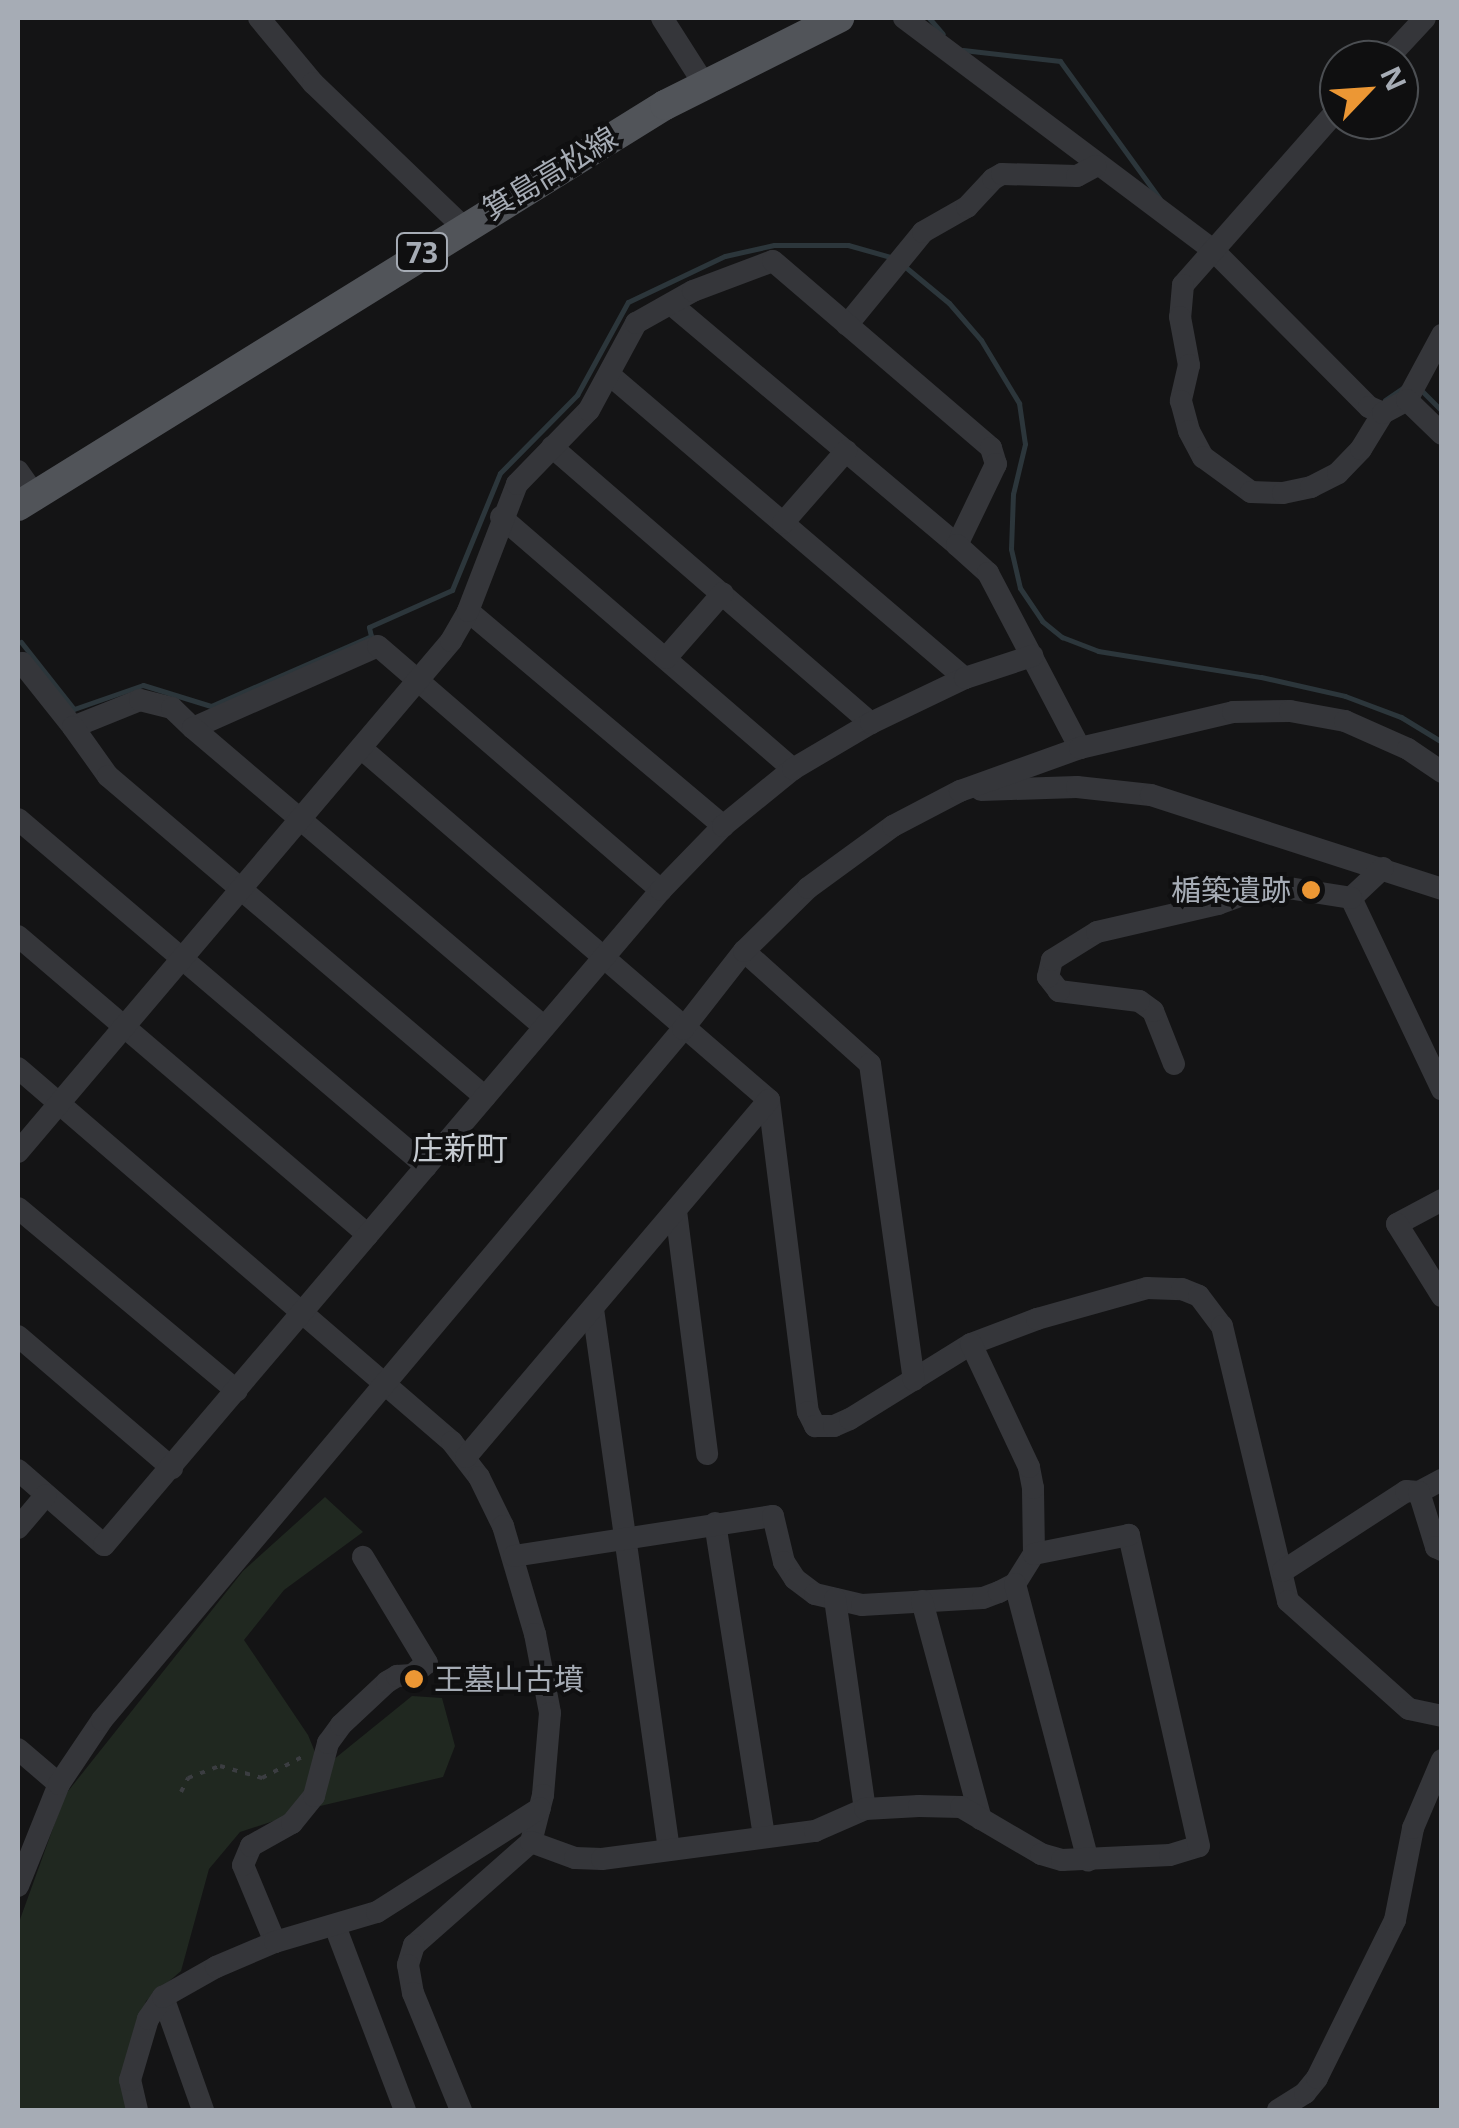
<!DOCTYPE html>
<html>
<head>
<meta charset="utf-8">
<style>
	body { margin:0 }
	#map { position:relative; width:1459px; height:2128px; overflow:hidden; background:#141415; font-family:"Noto Sans","Noto Sans JP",sans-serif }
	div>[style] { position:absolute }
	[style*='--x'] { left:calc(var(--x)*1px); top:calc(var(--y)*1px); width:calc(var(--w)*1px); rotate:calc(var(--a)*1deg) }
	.green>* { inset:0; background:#202820 }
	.stream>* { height:5px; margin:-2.5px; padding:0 2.5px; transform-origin:2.5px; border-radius:2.5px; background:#2c363b }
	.path>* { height:4px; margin-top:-2px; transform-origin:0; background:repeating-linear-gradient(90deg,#3b3d41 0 5px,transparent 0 13px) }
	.minor>* { height:22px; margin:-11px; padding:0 11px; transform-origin:11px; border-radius:11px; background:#35363a }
	.major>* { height:30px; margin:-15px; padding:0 15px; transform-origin:15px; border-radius:15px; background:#515459 }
	.dots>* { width:28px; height:28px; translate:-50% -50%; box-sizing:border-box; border:5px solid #0f0f10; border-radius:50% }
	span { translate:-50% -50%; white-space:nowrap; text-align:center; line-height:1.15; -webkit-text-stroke:8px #0f0f10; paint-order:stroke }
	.shield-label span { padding:2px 8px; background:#0f0f10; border:2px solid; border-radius:8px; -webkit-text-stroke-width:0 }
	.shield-label { font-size:28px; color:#a6acb5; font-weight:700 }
	.street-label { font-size:30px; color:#a6acb5 }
	.poi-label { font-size:30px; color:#a6acb5 }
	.right { translate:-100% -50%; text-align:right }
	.left { translate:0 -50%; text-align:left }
	.neighbourhood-label { font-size:32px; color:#c6cbd1 }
	.frame { position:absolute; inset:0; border:20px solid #a6acb5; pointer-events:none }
	.north { position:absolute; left:1319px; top:40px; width:100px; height:100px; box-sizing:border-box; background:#0f0f10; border:2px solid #4b4e52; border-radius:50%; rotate:65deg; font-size:28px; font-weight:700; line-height:40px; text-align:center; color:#a6acb5 }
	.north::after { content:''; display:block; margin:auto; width:35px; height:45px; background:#ec9734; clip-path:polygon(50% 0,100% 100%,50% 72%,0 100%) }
</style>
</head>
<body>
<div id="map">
	<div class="green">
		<div style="clip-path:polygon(325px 1497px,363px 1532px,284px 1590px,244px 1640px,308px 1735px,317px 1757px,333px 1760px,412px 1696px,442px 1698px,455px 1746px,443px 1777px,316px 1807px,240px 1832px,209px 1869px,181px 1971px,146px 2001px,124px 2073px,131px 2110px,18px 2110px,18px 1925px,65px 1795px,243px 1571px)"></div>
	</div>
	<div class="stream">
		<div style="--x:929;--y:18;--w:21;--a:49"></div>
		<div style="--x:963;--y:50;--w:98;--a:6.5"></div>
		<div style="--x:1060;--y:61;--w:170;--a:54.1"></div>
		<div style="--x:903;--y:265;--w:60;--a:39.6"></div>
		<div style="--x:949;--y:303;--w:49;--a:49.1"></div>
		<div style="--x:981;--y:340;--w:74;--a:58.9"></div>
		<div style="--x:1019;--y:403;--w:41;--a:81.7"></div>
		<div style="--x:1025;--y:444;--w:51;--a:103.5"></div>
		<div style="--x:1013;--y:494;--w:55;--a:92.1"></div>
		<div style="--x:1011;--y:549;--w:40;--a:77"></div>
		<div style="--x:1020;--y:588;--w:40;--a:56"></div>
		<div style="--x:1042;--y:621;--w:26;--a:39"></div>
		<div style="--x:1062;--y:637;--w:39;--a:21"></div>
		<div style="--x:1098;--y:651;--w:165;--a:9.1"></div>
		<div style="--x:1261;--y:677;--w:86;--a:12.7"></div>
		<div style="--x:1345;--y:696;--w:60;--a:20.6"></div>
		<div style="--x:1401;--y:717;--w:48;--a:31.4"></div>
		<div style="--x:1420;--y:389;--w:31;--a:45"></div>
		<div style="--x:1385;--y:400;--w:23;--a:-34"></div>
		<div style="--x:21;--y:642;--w:85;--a:51.7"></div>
		<div style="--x:74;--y:709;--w:73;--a:-19.2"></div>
		<div style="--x:143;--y:685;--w:71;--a:17.2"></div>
		<div style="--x:211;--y:706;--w:175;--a:-23.6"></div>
		<div style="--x:371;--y:636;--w:9;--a:-103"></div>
		<div style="--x:369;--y:627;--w:91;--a:-24"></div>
		<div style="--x:452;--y:590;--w:126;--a:-67.7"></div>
		<div style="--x:500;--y:473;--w:110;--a:-45.4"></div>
		<div style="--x:577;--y:395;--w:106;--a:-61.3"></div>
		<div style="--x:628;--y:302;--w:107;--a:-25.4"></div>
		<div style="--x:725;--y:256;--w:50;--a:-12.7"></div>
		<div style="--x:774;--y:245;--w:74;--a:0"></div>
		<div style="--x:848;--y:245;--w:48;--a:15.8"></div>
	</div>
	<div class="path">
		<div style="--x:181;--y:1792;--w:16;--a:-63"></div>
		<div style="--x:188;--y:1778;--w:34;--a:-21"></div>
		<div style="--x:220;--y:1766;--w:44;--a:15.9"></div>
		<div style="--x:262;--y:1778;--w:45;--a:-27.7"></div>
	</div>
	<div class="minor">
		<div style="--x:259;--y:18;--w:85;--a:50.3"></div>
		<div style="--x:313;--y:83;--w:207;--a:43.8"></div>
		<div style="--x:662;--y:18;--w:78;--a:57.5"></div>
		<div style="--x:904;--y:18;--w:386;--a:36.9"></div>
		<div style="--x:1213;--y:250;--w:221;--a:45.2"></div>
		<div style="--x:1369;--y:407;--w:15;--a:23"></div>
		<div style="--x:1386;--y:60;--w:57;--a:-47.1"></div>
		<div style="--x:1339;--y:108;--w:236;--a:131.4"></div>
		<div style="--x:1183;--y:285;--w:32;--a:95"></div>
		<div style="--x:1180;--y:317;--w:49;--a:79.4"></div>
		<div style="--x:1189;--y:365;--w:37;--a:103"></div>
		<div style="--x:1181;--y:401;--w:31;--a:75"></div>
		<div style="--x:1189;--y:431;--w:30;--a:62"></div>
		<div style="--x:1203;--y:457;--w:59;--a:36.1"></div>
		<div style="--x:1251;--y:492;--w:32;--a:2"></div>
		<div style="--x:1283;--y:493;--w:29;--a:-12"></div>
		<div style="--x:1311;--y:487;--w:30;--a:-27"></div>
		<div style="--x:1338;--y:473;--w:33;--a:-46"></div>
		<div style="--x:1361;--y:449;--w:42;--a:-58.6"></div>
		<div style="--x:1383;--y:413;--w:27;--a:-28"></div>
		<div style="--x:1407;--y:400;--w:74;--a:-61.7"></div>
		<div style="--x:671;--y:304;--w:374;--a:40.1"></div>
		<div style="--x:847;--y:325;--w:120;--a:-50.7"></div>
		<div style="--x:923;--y:232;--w:51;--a:-29.6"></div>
		<div style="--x:967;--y:207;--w:38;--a:-47"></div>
		<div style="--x:993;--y:179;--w:10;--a:-29"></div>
		<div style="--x:1002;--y:174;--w:75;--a:1.5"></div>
		<div style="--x:1077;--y:176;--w:21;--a:-28"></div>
		<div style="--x:611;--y:376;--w:465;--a:40.5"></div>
		<div style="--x:1407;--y:400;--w:49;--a:44.2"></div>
		<div style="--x:552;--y:447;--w:422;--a:40.9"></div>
		<div style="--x:18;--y:471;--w:29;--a:55"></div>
		<div style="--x:501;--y:517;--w:386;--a:40.8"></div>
		<div style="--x:783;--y:523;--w:96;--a:-48.8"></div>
		<div style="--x:468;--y:611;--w:334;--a:40.1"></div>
		<div style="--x:666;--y:658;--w:86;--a:-48.8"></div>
		<div style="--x:18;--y:666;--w:5;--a:-37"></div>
		<div style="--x:22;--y:663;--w:82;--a:51.4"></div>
		<div style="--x:73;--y:727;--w:72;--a:-21.9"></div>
		<div style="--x:140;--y:700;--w:33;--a:14"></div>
		<div style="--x:172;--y:708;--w:29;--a:44"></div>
		<div style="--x:193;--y:728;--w:202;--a:-23.9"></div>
		<div style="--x:378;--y:646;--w:374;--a:40.8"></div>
		<div style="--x:73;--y:727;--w:60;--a:54.5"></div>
		<div style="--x:108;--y:776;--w:495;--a:40.4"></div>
		<div style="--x:193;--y:728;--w:461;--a:40.4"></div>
		<div style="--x:361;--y:748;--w:539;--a:40.79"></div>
		<div style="--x:769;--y:1100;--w:314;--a:82.9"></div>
		<div style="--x:808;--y:1412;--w:16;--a:63"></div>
		<div style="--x:815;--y:1426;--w:19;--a:0"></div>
		<div style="--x:834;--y:1426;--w:17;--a:-24"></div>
		<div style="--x:850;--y:1419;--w:142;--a:-31.8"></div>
		<div style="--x:971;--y:1344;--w:71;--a:-20.7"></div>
		<div style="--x:1037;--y:1319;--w:114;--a:-15.7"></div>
		<div style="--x:1147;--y:1288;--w:35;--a:2"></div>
		<div style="--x:1182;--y:1289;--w:18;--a:22"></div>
		<div style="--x:1199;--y:1296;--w:38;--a:53"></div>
		<div style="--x:1222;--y:1326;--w:283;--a:76.5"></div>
		<div style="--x:1288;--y:1601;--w:162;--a:41.8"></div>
		<div style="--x:1409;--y:1709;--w:34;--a:12"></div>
		<div style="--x:981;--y:790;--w:96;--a:-1.8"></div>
		<div style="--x:1077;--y:787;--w:74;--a:6.2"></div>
		<div style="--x:1151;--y:795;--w:306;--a:17.9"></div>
		<div style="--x:18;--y:819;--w:536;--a:40.38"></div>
		<div style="--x:1383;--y:868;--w:44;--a:136.8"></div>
		<div style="--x:1351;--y:898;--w:212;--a:64.6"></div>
		<div style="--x:18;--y:936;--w:460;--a:40.5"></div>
		<div style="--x:744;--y:951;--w:169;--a:41.9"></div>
		<div style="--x:870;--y:1064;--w:319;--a:82.1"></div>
		<div style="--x:1174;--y:1064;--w:57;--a:-111.6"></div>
		<div style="--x:1153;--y:1011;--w:17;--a:-144"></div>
		<div style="--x:1139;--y:1001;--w:81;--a:-172.9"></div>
		<div style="--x:1059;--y:991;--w:18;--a:-128"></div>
		<div style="--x:1048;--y:977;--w:17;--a:-77"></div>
		<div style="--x:1052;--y:960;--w:53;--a:-31.9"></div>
		<div style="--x:1097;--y:932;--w:124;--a:-13"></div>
		<div style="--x:1218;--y:904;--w:55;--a:-20.1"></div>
		<div style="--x:1270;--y:885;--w:82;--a:9.1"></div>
		<div style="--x:18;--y:1068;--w:573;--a:40.75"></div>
		<div style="--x:452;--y:1442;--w:44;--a:52.4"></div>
		<div style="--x:479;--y:1477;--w:55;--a:63.9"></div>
		<div style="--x:503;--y:1526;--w:113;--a:73.5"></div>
		<div style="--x:535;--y:1634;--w:80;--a:79.2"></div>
		<div style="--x:550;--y:1713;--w:82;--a:94.9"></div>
		<div style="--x:543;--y:1795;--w:49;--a:104.3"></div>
		<div style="--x:531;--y:1842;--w:156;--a:138.6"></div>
		<div style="--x:414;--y:1945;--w:21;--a:107"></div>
		<div style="--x:408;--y:1965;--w:28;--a:80"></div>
		<div style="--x:413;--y:1993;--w:126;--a:67.7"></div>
		<div style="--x:18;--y:1152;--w:670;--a:-49.72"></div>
		<div style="--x:451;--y:641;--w:34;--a:-60"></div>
		<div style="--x:468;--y:611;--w:136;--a:-68.9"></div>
		<div style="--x:517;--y:484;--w:103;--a:-45.8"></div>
		<div style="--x:589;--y:410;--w:99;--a:-61.6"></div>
		<div style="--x:636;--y:323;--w:65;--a:-29.3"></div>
		<div style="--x:693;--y:291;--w:85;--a:-20.6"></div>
		<div style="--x:773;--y:261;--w:287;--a:40.6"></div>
		<div style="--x:991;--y:448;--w:17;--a:73"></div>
		<div style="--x:996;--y:464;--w:90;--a:115.7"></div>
		<div style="--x:957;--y:545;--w:42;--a:42.1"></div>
		<div style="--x:988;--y:573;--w:198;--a:62.3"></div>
		<div style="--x:1442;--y:1200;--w:51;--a:151.9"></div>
		<div style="--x:1397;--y:1224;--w:85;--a:58"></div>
		<div style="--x:18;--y:1208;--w:285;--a:39.9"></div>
		<div style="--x:676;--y:1211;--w:245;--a:82.7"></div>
		<div style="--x:593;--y:1309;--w:546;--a:82"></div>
		<div style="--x:18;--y:1336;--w:203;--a:40.6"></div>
		<div style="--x:466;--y:1457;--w:468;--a:-49.7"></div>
		<div style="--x:18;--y:1470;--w:114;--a:41.1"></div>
		<div style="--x:104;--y:1545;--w:860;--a:-49.62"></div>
		<div style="--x:661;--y:890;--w:89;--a:-45.9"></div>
		<div style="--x:723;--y:826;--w:90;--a:-39.2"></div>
		<div style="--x:793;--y:769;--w:91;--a:-30.5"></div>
		<div style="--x:871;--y:723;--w:104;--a:-25.6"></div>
		<div style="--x:965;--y:678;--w:71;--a:-18.2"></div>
		<div style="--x:1419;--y:1492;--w:26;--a:-28"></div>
		<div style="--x:715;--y:1523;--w:317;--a:81.1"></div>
		<div style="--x:18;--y:1528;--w:43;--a:-49.7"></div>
		<div style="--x:514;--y:1556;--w:262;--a:-8.8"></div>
		<div style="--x:773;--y:1516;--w:47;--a:76.6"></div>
		<div style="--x:784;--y:1562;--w:20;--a:57"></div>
		<div style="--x:795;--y:1579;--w:25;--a:37"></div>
		<div style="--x:815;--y:1594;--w:48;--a:13.2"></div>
		<div style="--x:862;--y:1605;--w:121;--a:-3.3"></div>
		<div style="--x:983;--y:1598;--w:17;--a:-21"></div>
		<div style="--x:999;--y:1592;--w:18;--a:-27"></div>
		<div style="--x:1015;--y:1584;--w:36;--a:-58"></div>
		<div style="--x:1034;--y:1554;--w:66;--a:-90.9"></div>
		<div style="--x:1033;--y:1488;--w:21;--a:-101"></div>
		<div style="--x:1029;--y:1467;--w:136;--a:-115.2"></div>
		<div style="--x:1283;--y:1571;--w:147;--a:-33"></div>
		<div style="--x:1406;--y:1491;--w:13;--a:4"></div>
		<div style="--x:1419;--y:1492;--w:58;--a:72.8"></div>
		<div style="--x:1436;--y:1547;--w:7;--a:27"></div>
		<div style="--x:1015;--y:1584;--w:286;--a:75.2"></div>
		<div style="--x:835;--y:1599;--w:212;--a:81.9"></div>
		<div style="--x:922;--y:1601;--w:226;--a:74.9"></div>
		<div style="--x:18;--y:1749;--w:54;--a:40.5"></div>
		<div style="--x:531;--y:1842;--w:47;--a:20"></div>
		<div style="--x:575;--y:1858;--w:27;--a:2"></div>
		<div style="--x:602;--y:1859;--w:215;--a:-7.5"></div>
		<div style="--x:815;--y:1831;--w:55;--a:-23.7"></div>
		<div style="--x:865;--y:1809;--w:54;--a:-3.2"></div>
		<div style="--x:919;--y:1806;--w:42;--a:1.4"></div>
		<div style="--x:961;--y:1807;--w:93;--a:30.4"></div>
		<div style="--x:1041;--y:1854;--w:22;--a:16"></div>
		<div style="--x:1062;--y:1860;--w:108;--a:-2.7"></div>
		<div style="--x:1170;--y:1855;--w:30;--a:-17"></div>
		<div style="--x:1199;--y:1846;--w:319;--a:-102.7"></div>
		<div style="--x:1129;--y:1535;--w:97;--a:168.7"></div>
		<div style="--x:18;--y:1886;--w:110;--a:-68.1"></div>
		<div style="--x:59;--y:1784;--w:77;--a:-56.1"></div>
		<div style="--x:102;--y:1720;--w:903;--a:-49.94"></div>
		<div style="--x:683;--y:1029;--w:99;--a:-52"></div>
		<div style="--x:744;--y:951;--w:90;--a:-44.5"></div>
		<div style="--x:808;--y:888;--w:105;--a:-36.1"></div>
		<div style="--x:893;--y:826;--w:76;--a:-27.6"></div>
		<div style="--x:960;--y:791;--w:127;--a:-19.7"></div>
		<div style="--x:1080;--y:748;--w:157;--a:-13.2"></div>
		<div style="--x:1233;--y:712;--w:57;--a:-1"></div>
		<div style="--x:1290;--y:711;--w:56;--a:10.3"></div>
		<div style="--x:1345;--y:721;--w:69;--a:24"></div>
		<div style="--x:1408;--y:749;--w:41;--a:34.1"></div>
		<div style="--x:335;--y:1926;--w:197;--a:69.2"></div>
		<div style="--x:275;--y:1942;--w:83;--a:-112.6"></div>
		<div style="--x:243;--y:1865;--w:21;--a:-67"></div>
		<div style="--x:251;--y:1846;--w:47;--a:-29.3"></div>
		<div style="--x:292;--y:1823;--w:35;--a:-51"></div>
		<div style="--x:314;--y:1796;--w:55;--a:-75.2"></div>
		<div style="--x:328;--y:1743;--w:22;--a:-54"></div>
		<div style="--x:341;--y:1725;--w:63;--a:-43.1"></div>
		<div style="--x:387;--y:1682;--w:12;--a:-31"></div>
		<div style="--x:397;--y:1676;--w:15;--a:-4"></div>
		<div style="--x:412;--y:1675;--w:19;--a:-39"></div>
		<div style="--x:427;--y:1663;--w:124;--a:-121.1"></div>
		<div style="--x:163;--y:1997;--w:120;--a:70.5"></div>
		<div style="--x:137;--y:2110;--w:31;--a:-103"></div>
		<div style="--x:130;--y:2080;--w:64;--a:-73.6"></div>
		<div style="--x:148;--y:2019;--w:27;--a:-56"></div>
		<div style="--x:163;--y:1997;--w:61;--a:-29.5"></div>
		<div style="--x:216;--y:1967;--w:64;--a:-23"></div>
		<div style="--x:275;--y:1942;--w:106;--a:-16.4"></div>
		<div style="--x:377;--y:1912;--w:193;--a:-32.5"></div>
		<div style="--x:1278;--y:2110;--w:32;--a:-32"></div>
		<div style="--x:1305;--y:2093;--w:19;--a:-51"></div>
		<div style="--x:1317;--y:2078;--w:176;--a:-63.7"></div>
		<div style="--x:1395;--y:1920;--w:94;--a:-78.9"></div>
		<div style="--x:1413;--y:1828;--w:74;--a:-66.9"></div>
	</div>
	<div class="major">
		<div style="--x:18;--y:506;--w:761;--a:-31.79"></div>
		<div style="--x:665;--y:105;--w:195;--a:-26.6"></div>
	</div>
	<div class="dots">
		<div style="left:1311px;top:890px;background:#ec9734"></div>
		<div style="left:414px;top:1679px;background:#ec9734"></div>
	</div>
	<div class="shield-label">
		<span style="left:422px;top:252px">73</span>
	</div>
	<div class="street-label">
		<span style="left:550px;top:173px;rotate:-31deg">箕島高松線</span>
	</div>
	<div class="poi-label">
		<span class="right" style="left:1291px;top:890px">楯築遺跡</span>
		<span class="left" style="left:434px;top:1679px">王墓山古墳</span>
	</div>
	<div class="neighbourhood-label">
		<span style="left:460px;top:1148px">庄新町</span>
	</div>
	<div class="frame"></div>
	<div class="north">N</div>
</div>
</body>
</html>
